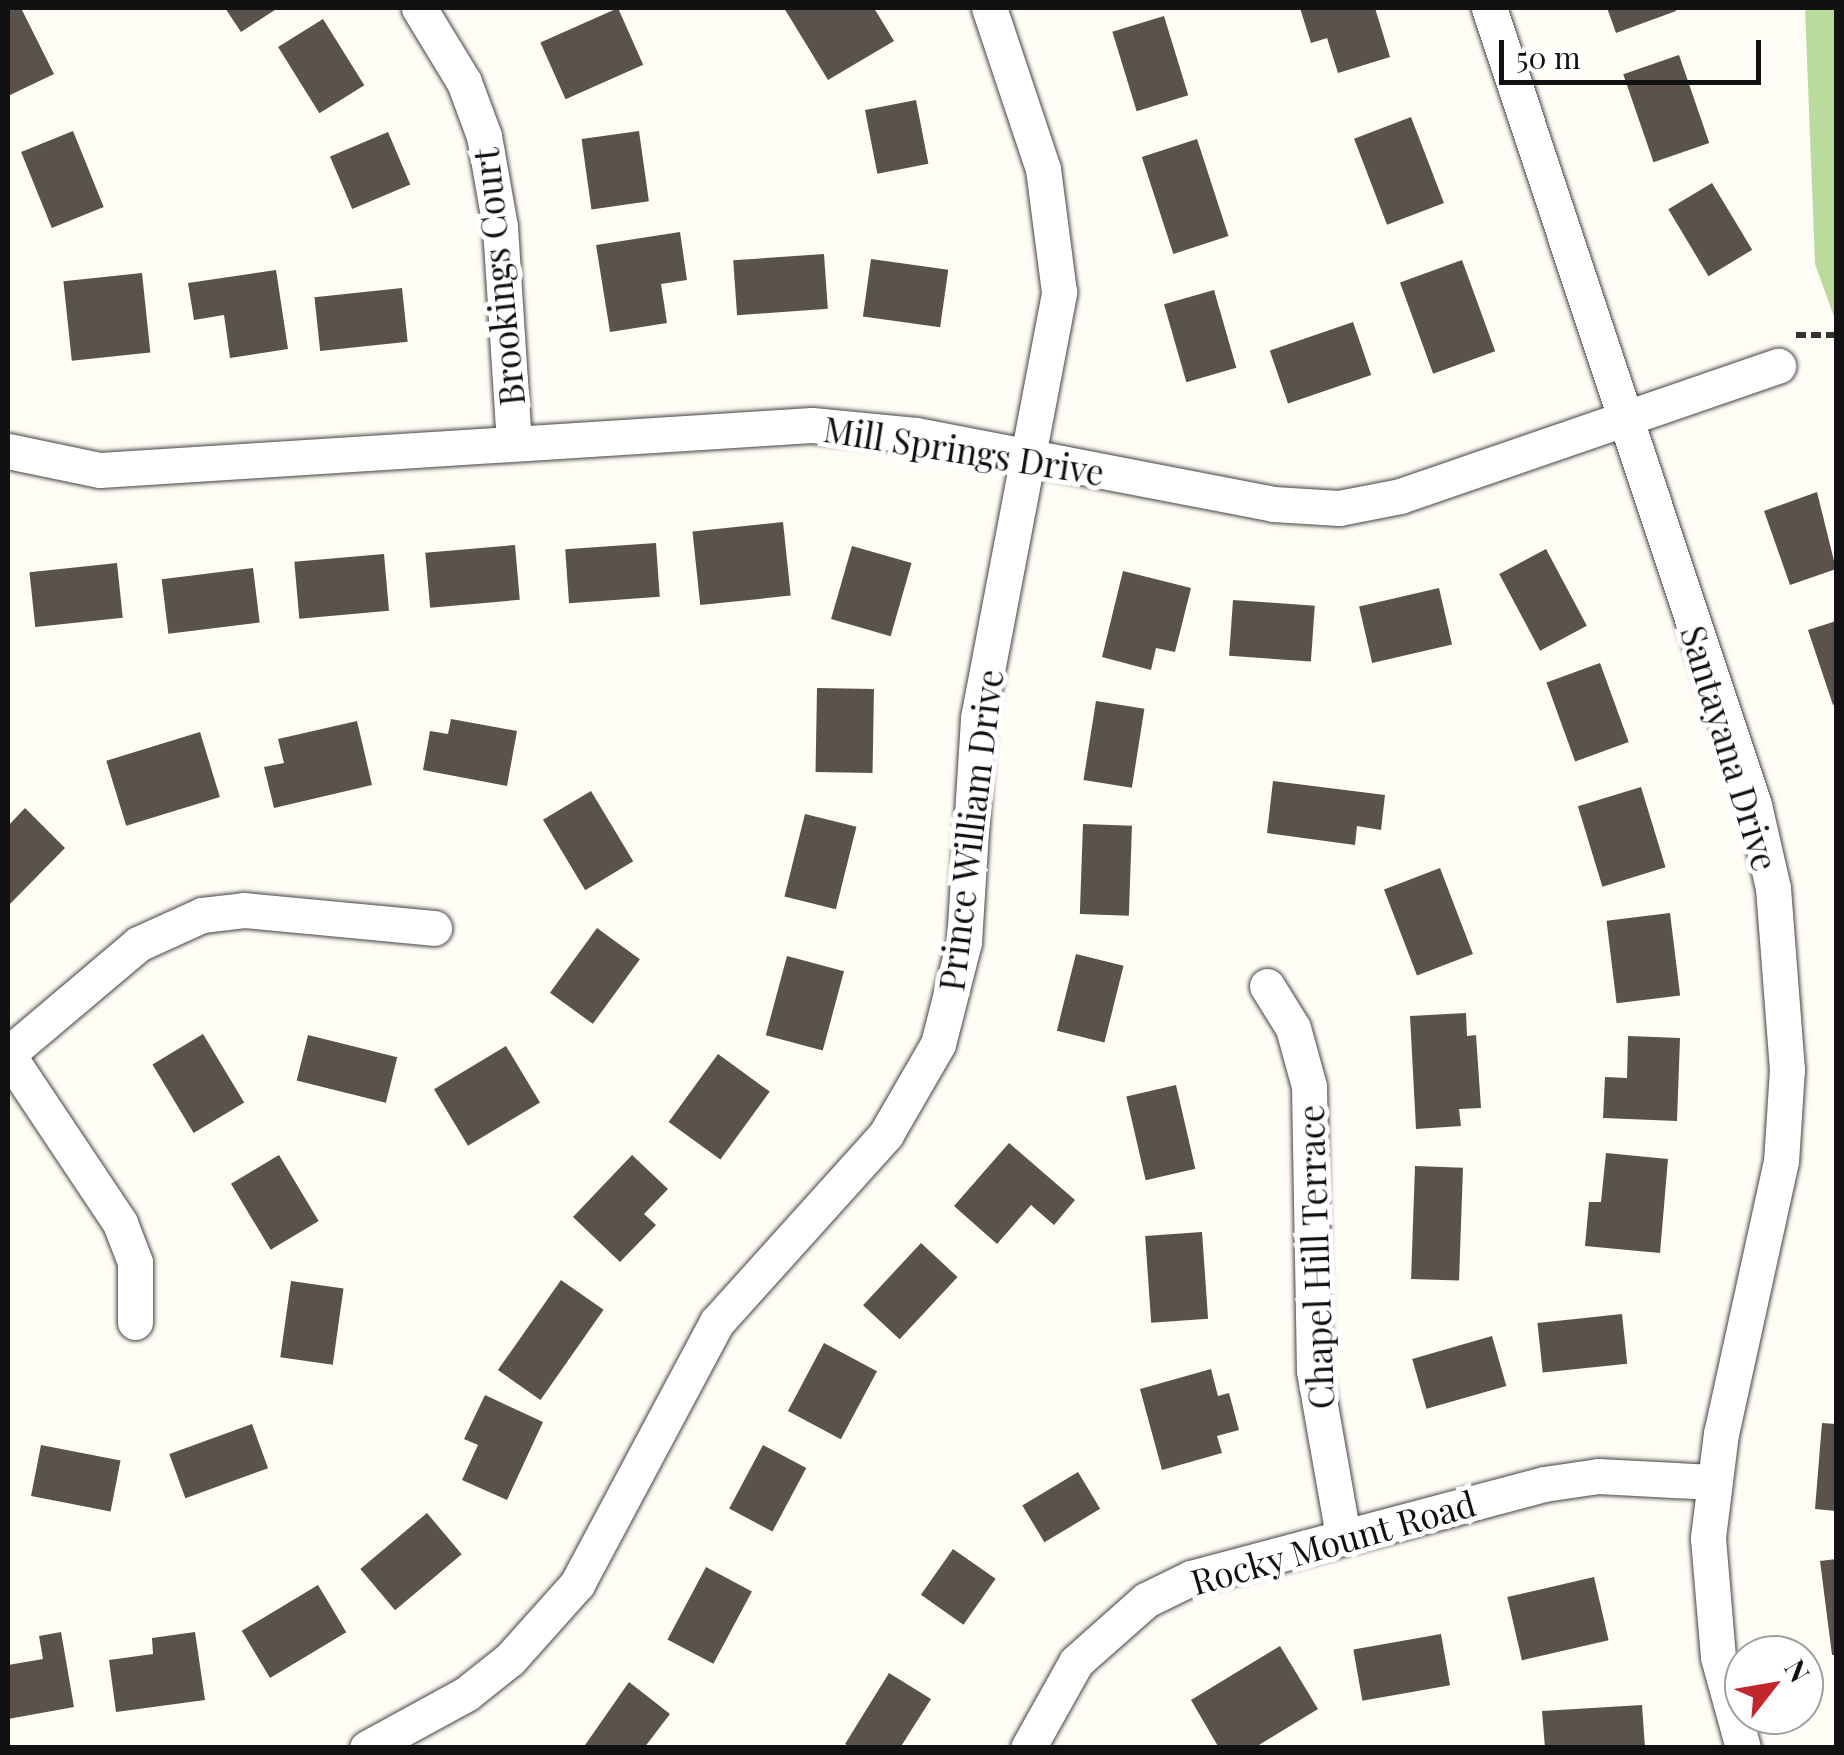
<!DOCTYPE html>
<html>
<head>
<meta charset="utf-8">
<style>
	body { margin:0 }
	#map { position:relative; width:1844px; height:1755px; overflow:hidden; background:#fffdf5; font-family:"Playfair Display",serif }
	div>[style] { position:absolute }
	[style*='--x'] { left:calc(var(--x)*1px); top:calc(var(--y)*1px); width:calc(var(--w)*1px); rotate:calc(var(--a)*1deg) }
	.forest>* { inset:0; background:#b9dc9c }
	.building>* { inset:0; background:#5a524d; transform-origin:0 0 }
	.path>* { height:6px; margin-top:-3px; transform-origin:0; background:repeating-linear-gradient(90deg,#333 0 10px,transparent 0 15px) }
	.roads { filter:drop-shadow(0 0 2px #444) drop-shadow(0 0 2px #444) }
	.street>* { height:35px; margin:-17.5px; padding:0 17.5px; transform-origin:17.5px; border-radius:17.5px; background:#fff }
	span { translate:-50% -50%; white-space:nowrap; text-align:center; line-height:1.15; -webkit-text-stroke:10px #fff; paint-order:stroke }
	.street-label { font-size:35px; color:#111 }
	.frame { position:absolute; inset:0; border:10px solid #111; pointer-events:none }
	.north { position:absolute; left:1724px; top:1635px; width:100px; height:100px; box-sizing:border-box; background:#fff; border:2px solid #a0a0a0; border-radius:50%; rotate:59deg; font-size:28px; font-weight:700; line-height:40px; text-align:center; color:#111 }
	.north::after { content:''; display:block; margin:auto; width:35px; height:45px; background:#c4262e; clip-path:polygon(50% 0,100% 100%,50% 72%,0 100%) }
	.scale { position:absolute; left:1499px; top:40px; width:262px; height:45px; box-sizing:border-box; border:5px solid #111; border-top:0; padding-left:12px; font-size:30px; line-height:35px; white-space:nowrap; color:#111; -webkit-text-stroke:8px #fff; paint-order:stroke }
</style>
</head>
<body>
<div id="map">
	<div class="forest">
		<div style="clip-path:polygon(1805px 8px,1836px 8px,1836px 322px,1815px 264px)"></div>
	</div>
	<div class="building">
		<div style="clip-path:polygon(8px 8px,21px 8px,54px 74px,8px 96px)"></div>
		<div style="clip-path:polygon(225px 8px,278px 8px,241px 32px)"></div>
		<div style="left:618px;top:8px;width:62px;height:85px;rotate:66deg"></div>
		<div style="clip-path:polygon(784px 8px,874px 8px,894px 41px,828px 80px)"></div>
		<div style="clip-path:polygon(1300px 8px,1375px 8px,1390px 57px,1338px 73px,1327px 38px,1311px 43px)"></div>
		<div style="clip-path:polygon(1607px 8px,1675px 8px,1676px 11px,1616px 33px)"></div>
		<div style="left:1164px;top:16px;width:83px;height:54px;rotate:73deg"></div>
		<div style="left:323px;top:19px;width:78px;height:53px;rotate:58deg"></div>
		<div style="left:1679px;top:55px;width:93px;height:59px;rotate:71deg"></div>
		<div style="left:916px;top:100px;width:65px;height:52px;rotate:79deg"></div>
		<div style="left:1411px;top:117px;width:92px;height:61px;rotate:69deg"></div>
		<div style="left:73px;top:131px;width:82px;height:56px;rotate:68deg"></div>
		<div style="left:639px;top:131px;width:71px;height:58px;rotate:82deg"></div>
		<div style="left:388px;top:132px;width:57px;height:63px;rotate:67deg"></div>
		<div style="left:1197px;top:139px;width:102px;height:58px;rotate:72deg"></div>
		<div style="left:1712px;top:183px;width:78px;height:51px;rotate:59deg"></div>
		<div style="clip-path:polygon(680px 232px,687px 280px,661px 284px,667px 323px,610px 332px,596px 245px)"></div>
		<div style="left:824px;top:254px;width:55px;height:91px;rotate:86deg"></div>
		<div style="left:871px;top:259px;width:78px;height:58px;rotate:8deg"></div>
		<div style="left:1462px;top:260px;width:97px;height:66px;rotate:70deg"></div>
		<div style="clip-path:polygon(276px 270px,288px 349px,230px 358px,224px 315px,194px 320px,188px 283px)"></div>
		<div style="left:142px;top:273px;width:80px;height:79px;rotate:84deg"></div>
		<div style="left:402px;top:288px;width:54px;height:88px;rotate:84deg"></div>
		<div style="left:1214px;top:290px;width:81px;height:52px;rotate:74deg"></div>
		<div style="left:1353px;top:322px;width:56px;height:88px;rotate:71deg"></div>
		<div style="clip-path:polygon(1817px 492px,1836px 569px,1790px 585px,1764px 511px)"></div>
		<div style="left:783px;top:522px;width:74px;height:91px;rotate:84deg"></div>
		<div style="left:656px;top:543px;width:54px;height:91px;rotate:86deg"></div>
		<div style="left:515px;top:545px;width:55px;height:90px;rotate:85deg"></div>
		<div style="left:852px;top:546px;width:62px;height:76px;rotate:16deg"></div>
		<div style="left:1546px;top:549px;width:87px;height:53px;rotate:62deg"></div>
		<div style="left:384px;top:554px;width:57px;height:90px;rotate:85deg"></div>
		<div style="left:117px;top:563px;width:55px;height:88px;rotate:84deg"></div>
		<div style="left:253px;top:568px;width:55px;height:92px;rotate:83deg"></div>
		<div style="clip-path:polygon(1123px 571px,1191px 588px,1175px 652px,1156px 648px,1151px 670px,1102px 657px)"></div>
		<div style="left:1439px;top:588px;width:58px;height:82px;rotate:77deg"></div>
		<div style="left:1233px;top:600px;width:82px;height:56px;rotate:4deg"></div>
		<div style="clip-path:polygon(1836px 621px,1836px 704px,1833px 705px,1808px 630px)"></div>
		<div style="left:1600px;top:663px;width:84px;height:57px;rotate:70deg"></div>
		<div style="left:817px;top:688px;width:57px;height:84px;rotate:1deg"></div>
		<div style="left:1096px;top:701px;width:49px;height:80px;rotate:9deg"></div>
		<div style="clip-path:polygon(451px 719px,517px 731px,507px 786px,423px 770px,430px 731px,448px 734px)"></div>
		<div style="clip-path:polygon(357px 721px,372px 785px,274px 808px,264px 767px,284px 763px,278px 739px)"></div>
		<div style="left:200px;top:732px;width:68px;height:98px;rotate:73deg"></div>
		<div style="clip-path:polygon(1273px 781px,1385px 795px,1381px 830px,1357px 826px,1355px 845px,1267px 833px)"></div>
		<div style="left:1641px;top:787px;width:84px;height:66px;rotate:73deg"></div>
		<div style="left:591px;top:791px;width:82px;height:56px;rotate:59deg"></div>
		<div style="clip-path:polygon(25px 808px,65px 848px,8px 906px,8px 826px)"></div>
		<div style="left:805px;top:814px;width:53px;height:85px;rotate:14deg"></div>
		<div style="left:1083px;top:824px;width:49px;height:90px;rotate:2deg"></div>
		<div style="left:1440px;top:868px;width:92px;height:60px;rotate:69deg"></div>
		<div style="left:1670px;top:913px;width:83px;height:64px;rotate:83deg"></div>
		<div style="left:597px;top:928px;width:53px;height:80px;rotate:36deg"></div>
		<div style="left:1076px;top:954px;width:49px;height:79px;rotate:14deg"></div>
		<div style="left:787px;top:956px;width:59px;height:82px;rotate:15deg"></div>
		<div style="clip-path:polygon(1466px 1013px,1467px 1036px,1476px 1035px,1481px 1108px,1459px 1109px,1461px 1126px,1416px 1129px,1410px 1016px)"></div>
		<div style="left:203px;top:1034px;width:80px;height:59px;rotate:59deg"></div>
		<div style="left:308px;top:1035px;width:92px;height:47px;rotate:14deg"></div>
		<div style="clip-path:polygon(1628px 1036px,1680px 1038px,1677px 1121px,1603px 1118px,1605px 1077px,1627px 1078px)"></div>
		<div style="left:506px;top:1046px;width:66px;height:84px;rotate:59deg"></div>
		<div style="left:718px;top:1054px;width:64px;height:84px;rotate:36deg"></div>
		<div style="left:1176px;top:1085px;width:86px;height:51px;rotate:77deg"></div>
		<div style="clip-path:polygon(1009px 1143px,1075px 1200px,1054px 1225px,1031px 1205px,997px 1244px,954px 1206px)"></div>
		<div style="clip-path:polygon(1606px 1153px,1668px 1159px,1660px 1253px,1585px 1246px,1589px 1202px,1601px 1202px)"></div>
		<div style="left:279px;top:1155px;width:77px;height:56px;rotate:59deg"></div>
		<div style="clip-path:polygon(632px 1155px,668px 1189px,644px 1214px,656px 1225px,620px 1262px,573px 1217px)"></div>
		<div style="left:1415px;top:1166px;width:48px;height:113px;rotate:2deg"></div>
		<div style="left:1202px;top:1232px;width:87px;height:57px;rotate:86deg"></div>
		<div style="left:921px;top:1243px;width:50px;height:85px;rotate:43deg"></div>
		<div style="left:561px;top:1280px;width:52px;height:110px;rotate:35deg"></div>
		<div style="left:291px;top:1281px;width:53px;height:77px;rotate:8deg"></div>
		<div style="left:1622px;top:1314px;width:50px;height:85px;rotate:84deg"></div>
		<div style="left:1492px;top:1336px;width:52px;height:83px;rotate:74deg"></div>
		<div style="left:824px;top:1343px;width:60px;height:77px;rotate:28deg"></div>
		<div style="clip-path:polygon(1211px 1369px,1218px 1396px,1229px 1393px,1239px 1430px,1217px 1436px,1222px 1453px,1162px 1470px,1140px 1389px)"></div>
		<div style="clip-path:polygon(485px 1395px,543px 1422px,507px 1500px,462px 1480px,478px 1445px,464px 1439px)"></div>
		<div style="clip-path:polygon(1822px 1423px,1836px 1424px,1836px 1511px,1815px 1509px)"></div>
		<div style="left:252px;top:1424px;width:47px;height:88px;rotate:70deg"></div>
		<div style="left:41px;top:1445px;width:81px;height:52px;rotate:11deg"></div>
		<div style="left:763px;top:1445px;width:49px;height:72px;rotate:28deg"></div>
		<div style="left:1078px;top:1472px;width:43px;height:65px;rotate:59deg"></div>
		<div style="left:427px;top:1513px;width:54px;height:87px;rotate:50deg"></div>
		<div style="left:953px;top:1549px;width:52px;height:56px;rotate:35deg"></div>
		<div style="clip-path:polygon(1836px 1559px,1836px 1655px,1832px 1655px,1820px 1561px)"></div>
		<div style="left:706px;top:1567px;width:52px;height:82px;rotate:28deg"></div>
		<div style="left:1594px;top:1577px;width:65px;height:89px;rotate:77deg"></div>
		<div style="left:318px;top:1585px;width:55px;height:89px;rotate:59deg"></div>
		<div style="clip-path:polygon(61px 1632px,74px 1707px,8px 1719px,8px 1665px,43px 1659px,39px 1636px)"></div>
		<div style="clip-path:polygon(195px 1632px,205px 1700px,116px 1712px,109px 1660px,153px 1654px,152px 1638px)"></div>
		<div style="left:1441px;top:1634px;width:52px;height:89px;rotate:80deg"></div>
		<div style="clip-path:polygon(1280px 1646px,1318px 1709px,1254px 1748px,1219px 1748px,1191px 1700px)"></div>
		<div style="clip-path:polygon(889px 1673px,931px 1699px,900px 1748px,852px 1748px,845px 1744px)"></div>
		<div style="clip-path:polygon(629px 1682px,670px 1714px,644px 1748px,583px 1748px)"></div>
		<div style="clip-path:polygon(1642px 1705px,1645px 1748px,1545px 1748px,1542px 1711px)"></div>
	</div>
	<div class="path">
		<div style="--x:1796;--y:335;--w:40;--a:0"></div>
	</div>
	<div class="roads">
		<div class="street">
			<div style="--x:419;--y:8;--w:87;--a:58.7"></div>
			<div style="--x:464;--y:82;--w:58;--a:69.7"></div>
			<div style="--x:484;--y:136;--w:92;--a:80"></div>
			<div style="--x:500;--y:227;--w:215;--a:86.3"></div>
			<div style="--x:1489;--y:8;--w:840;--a:71.61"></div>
			<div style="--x:1754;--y:805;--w:85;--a:77.1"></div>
			<div style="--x:1773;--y:888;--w:182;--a:85.6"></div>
			<div style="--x:1787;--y:1069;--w:92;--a:93.7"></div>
			<div style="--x:1781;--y:1161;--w:279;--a:102.4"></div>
			<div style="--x:1721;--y:1433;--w:106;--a:97.1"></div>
			<div style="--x:1708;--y:1538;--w:119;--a:85.2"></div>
			<div style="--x:1718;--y:1657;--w:94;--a:74.6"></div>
			<div style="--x:8;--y:451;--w:94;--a:11.7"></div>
			<div style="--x:100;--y:470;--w:713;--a:-3.62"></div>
			<div style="--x:812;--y:425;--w:104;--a:5.5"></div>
			<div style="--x:916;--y:435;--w:364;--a:10.9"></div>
			<div style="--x:1273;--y:504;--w:66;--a:3.5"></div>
			<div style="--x:1339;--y:508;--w:62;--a:-11.1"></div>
			<div style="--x:1400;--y:496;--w:400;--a:-19"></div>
			<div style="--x:1267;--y:986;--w:49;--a:58.2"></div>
			<div style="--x:1293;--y:1028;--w:60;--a:74.6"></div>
			<div style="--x:1309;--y:1086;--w:285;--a:89"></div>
			<div style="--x:1314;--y:1371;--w:168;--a:80"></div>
			<div style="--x:8;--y:1054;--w:170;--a:-40.2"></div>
			<div style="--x:138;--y:944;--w:70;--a:-24.4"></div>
			<div style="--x:202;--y:915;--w:42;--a:-6.8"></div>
			<div style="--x:244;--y:910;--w:191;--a:5.4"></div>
			<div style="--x:8;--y:1055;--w:202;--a:56.3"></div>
			<div style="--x:120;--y:1223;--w:42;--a:69"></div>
			<div style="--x:135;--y:1262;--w:60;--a:90"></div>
			<div style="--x:367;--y:1748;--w:113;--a:-28.6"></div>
			<div style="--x:466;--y:1694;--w:56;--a:-38.5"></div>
			<div style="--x:510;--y:1659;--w:101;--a:-48.2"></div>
			<div style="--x:577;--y:1584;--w:297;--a:-61.9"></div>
			<div style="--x:717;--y:1322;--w:253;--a:-48"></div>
			<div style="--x:886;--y:1134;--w:104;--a:-60"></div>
			<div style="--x:938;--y:1044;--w:105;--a:-75.7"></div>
			<div style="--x:964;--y:942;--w:224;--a:-86.4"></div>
			<div style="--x:978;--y:718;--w:434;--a:-79.2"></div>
			<div style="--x:1059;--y:292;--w:124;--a:-97.4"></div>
			<div style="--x:1043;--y:169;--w:170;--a:-108.5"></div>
			<div style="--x:1028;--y:1748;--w:98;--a:-60.8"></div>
			<div style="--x:1076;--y:1662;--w:94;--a:-41.5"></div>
			<div style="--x:1146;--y:1600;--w:50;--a:-26.1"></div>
			<div style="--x:1191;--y:1578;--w:365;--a:-14.9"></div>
			<div style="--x:1544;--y:1484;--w:55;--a:-8.4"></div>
			<div style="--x:1598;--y:1476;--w:115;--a:3"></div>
		</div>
	</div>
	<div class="street-label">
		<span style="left:498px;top:277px;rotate:-96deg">Brookings Court</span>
		<span style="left:964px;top:450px;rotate:9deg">Mill Springs Drive</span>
		<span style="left:1730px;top:748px;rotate:73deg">Santayana Drive</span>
		<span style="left:970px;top:830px;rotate:-83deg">Prince William Drive</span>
		<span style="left:1315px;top:1257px;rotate:-92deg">Chapel Hill Terrace</span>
		<span style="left:1333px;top:1542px;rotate:-16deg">Rocky Mount Road</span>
	</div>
	<div class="frame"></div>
	<div class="north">N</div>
	<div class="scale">50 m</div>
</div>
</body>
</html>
